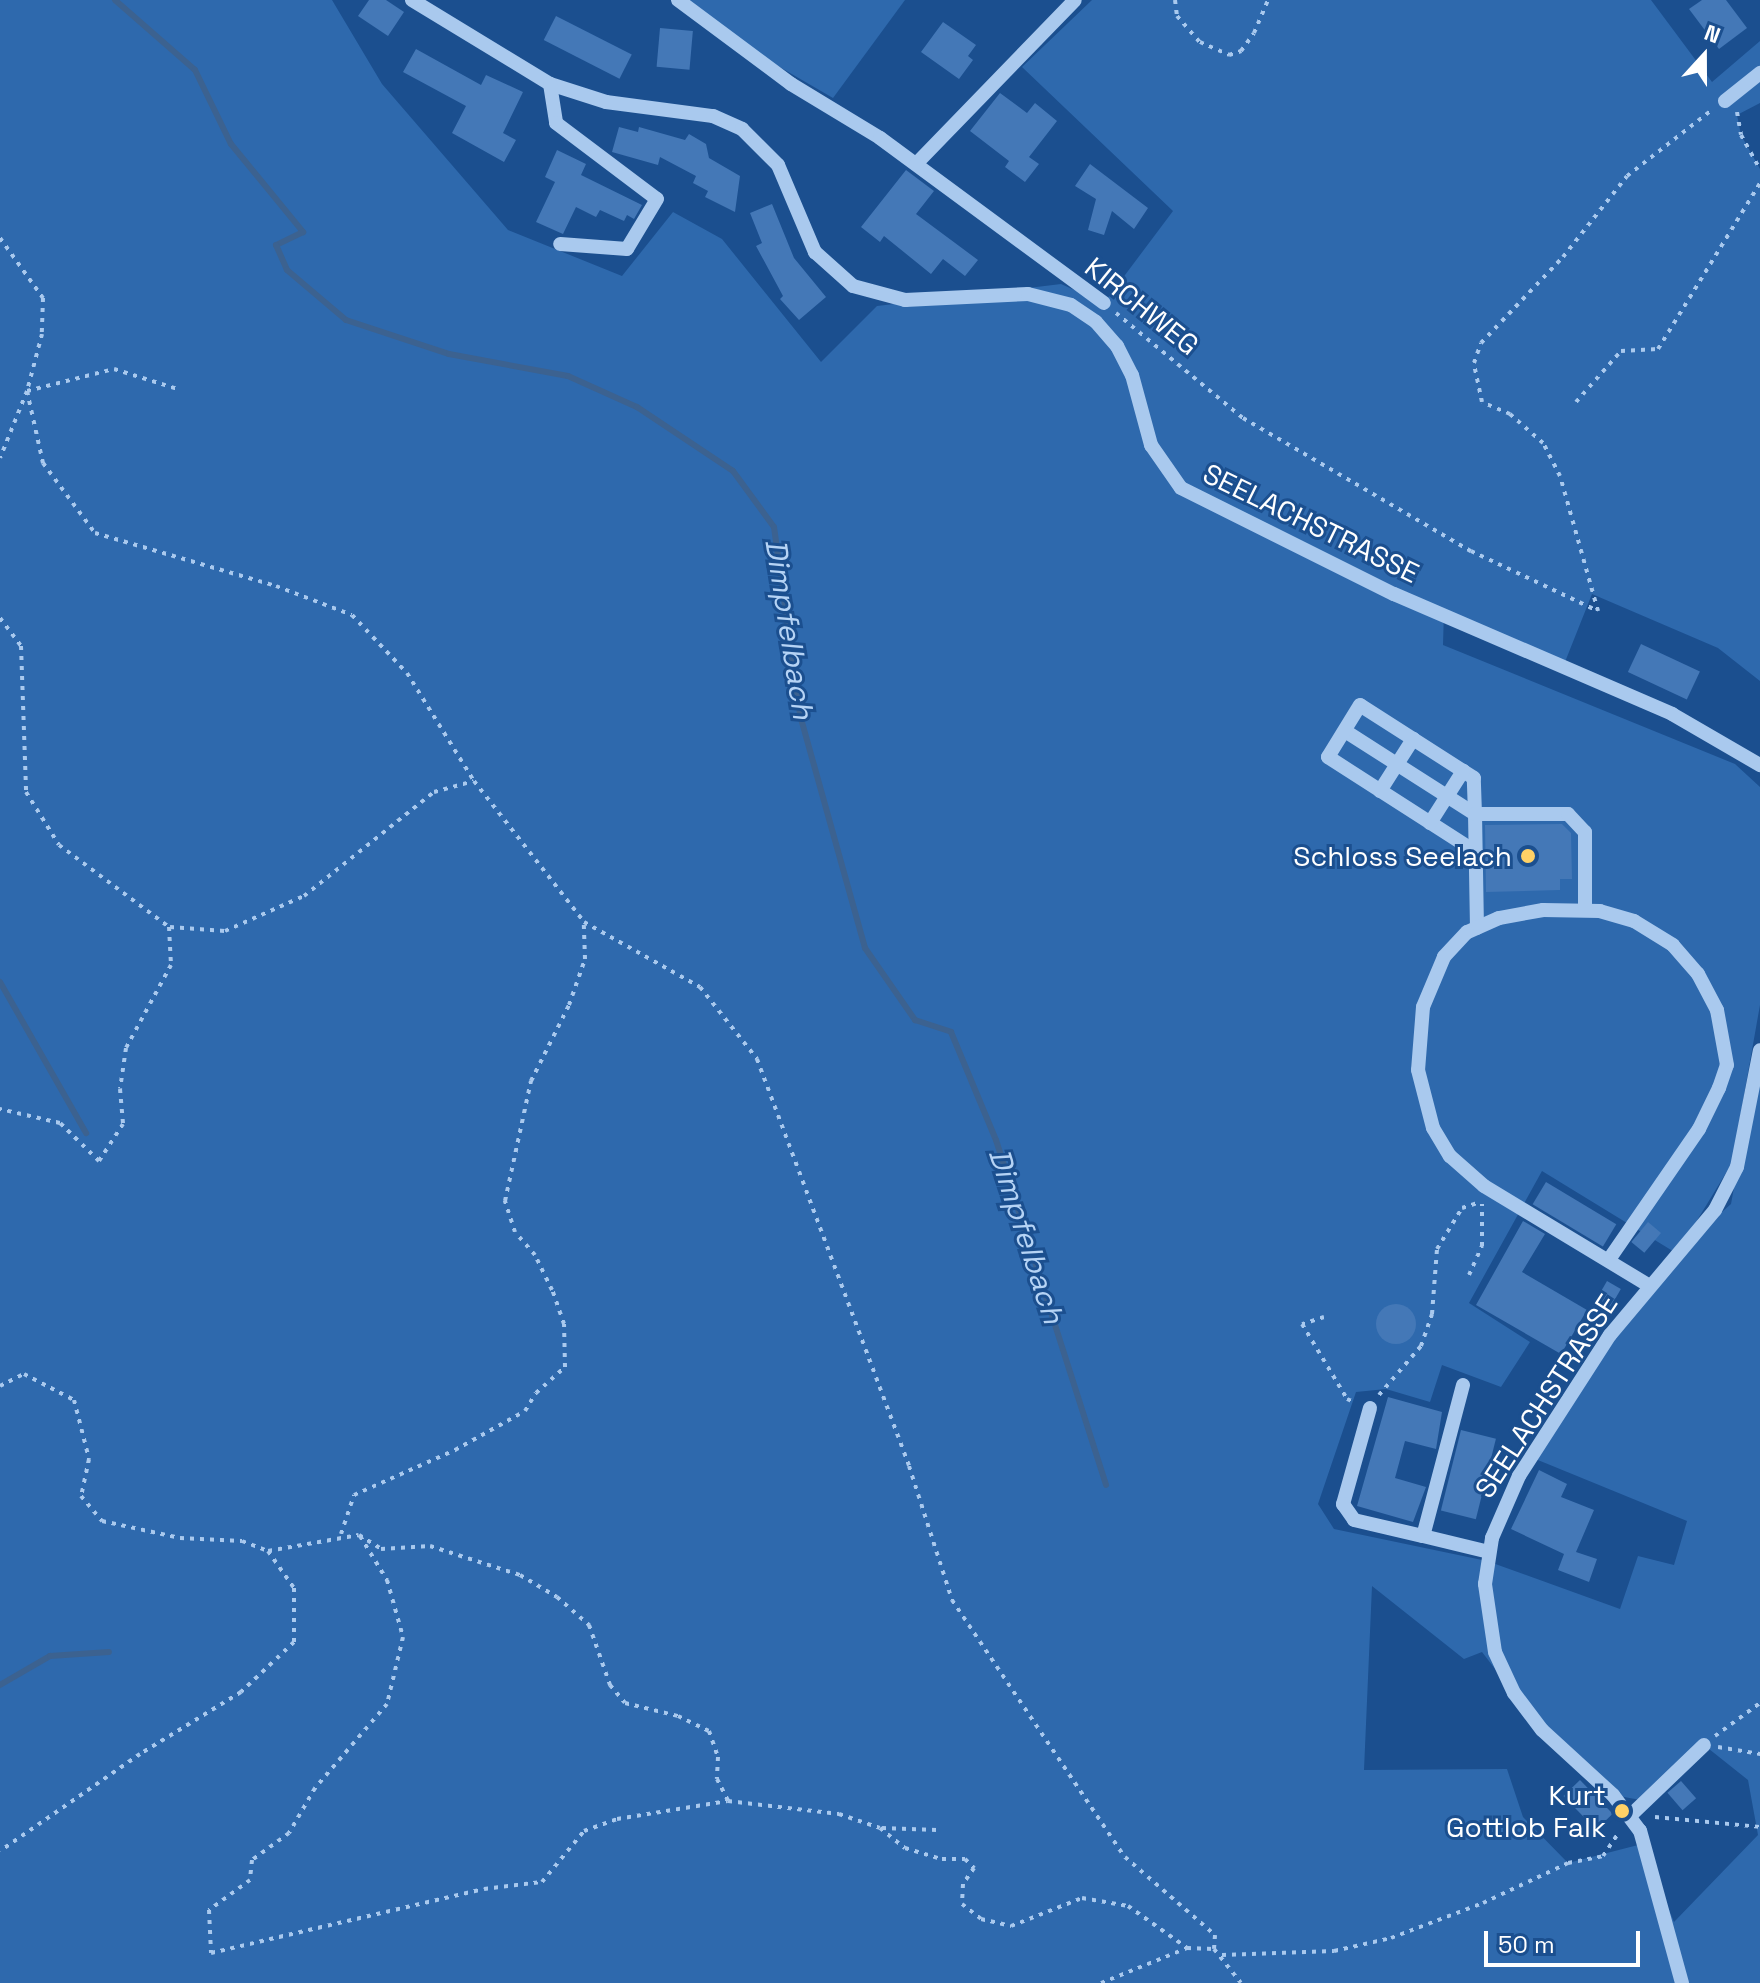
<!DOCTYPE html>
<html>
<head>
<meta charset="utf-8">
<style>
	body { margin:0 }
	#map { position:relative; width:1760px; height:1983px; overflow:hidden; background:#1b4f8f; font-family:"Space Grotesk",sans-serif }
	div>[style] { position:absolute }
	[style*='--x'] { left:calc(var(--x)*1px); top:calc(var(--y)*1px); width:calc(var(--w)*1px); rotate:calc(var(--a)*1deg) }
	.green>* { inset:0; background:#2e69ad }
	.stream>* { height:6px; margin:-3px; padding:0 3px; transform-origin:3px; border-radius:3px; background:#3c6290 }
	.building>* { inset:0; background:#4478b7; transform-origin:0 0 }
	.round { border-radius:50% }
	.path>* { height:4px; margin-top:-2px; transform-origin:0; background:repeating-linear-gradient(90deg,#a9c9ee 0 4px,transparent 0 10px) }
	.minor>* { height:14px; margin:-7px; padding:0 7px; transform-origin:7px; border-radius:7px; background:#a9c9ee }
	.dots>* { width:22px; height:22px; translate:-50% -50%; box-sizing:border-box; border:4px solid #1b4f8f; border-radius:50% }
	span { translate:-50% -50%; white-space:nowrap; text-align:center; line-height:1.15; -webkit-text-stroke:6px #1b4f8f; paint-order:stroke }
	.street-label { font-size:28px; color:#fff }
	.poi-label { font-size:28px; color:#fff }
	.right { translate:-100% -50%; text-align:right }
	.water-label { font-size:30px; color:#b5d3f5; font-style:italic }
	.north { position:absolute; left:1664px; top:16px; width:80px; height:80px; -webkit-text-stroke:6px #1b4f8f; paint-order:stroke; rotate:21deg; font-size:22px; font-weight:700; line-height:32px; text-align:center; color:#fff }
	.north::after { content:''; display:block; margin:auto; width:28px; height:36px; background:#fff; clip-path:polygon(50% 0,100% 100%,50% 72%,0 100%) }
	.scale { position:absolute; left:1484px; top:1931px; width:156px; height:36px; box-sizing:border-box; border:4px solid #fff; border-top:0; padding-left:10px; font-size:24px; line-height:28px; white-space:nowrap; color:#fff; -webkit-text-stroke:6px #1b4f8f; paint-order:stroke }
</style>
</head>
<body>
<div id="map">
	<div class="green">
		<div style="clip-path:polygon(evenodd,0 0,332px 0,382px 84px,508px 230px,622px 276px,673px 212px,722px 239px,821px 362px,877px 306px,1061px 284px,1104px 303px,1173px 211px,1022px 67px,1092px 0,1651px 0,1712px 82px,1760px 41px,1760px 103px,1737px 115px,1741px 135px,1760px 169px,1760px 681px,1718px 648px,1592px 594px,1563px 667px,1444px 610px,1443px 645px,1735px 764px,1760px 787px,1760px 1005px,1732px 1163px,1679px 1250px,1731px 1204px,1760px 1046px,1760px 1983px,0 1983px,0 0,1542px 1171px,1676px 1253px,1609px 1335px,1533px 1458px,1687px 1521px,1674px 1565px,1638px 1556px,1620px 1609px,1487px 1561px,1334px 1529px,1318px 1504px,1356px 1392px,1386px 1389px,1430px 1402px,1442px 1365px,1501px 1387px,1530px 1342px,1469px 1303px,1542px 1171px,0 0,1372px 1586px,1464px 1659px,1482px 1652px,1542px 1730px,1613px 1795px,1646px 1801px,1704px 1745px,1748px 1780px,1758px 1835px,1674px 1922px,1642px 1844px,1568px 1863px,1523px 1817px,1507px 1769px,1364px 1770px,1372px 1586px)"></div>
		<div style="clip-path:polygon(678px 0,905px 0,833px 98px,723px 34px)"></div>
	</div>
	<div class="stream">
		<div style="--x:115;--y:0;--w:106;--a:41.2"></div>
		<div style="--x:195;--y:70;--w:82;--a:64.1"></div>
		<div style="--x:231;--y:144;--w:114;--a:50.7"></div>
		<div style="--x:303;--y:232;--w:30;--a:154"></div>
		<div style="--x:276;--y:245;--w:27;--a:66"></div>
		<div style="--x:287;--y:270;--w:77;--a:40.3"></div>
		<div style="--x:346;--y:320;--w:108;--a:18.3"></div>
		<div style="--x:449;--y:354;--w:121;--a:10.5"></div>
		<div style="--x:568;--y:376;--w:76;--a:24.2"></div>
		<div style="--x:637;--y:407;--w:115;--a:33.7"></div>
		<div style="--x:733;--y:471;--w:69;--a:53.8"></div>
		<div style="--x:774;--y:527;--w:190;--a:82.1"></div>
		<div style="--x:800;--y:715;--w:242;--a:74.4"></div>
		<div style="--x:865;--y:948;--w:88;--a:55.2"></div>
		<div style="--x:915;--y:1020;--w:38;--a:18"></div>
		<div style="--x:951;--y:1032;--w:117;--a:67.4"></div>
		<div style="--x:996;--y:1140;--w:362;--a:72.3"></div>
		<div style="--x:0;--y:982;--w:174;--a:60.3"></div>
		<div style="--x:0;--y:1685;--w:58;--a:-30.1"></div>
		<div style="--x:50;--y:1656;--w:59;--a:-3.9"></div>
	</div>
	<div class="building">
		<div style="clip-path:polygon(369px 0,386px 0,404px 12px,388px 36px,358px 16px)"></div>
		<div style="clip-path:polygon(1702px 0,1726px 0,1747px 28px,1719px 49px,1689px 9px)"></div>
		<div style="left:556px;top:16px;width:85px;height:27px;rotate:27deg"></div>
		<div style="clip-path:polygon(943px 22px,976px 45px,968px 56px,973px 60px,959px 79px,921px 52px)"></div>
		<div style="left:660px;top:28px;width:33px;height:39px;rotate:5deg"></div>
		<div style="clip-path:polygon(416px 49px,481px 85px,486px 75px,523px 92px,503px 133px,516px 140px,504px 162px,452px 133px,466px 106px,403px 72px)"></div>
		<div style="clip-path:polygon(1000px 93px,1027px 113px,1035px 103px,1057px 121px,1029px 157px,1039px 164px,1025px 182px,1005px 167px,1009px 161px,970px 131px)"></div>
		<div style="clip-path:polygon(619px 127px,638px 132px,639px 127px,685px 140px,689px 134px,706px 144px,709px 158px,740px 176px,735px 212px,705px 197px,708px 191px,693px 183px,696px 176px,660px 157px,658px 165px,612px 152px)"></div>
		<div style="clip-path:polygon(557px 150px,586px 164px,581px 175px,642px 205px,634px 219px,627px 215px,624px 221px,600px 210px,596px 217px,576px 207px,563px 234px,536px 222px,555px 182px,545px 177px)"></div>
		<div style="clip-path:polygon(1090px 164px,1148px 208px,1134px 229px,1112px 211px,1104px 235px,1088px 230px,1096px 199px,1075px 186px)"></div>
		<div style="clip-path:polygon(906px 170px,934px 191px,916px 214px,978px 260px,965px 276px,943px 259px,931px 274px,884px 236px,880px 242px,861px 227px)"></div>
		<div style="clip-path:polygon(772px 204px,794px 258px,826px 297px,799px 320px,780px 299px,783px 296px,756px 246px,762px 243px,750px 213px)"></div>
		<div style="left:1641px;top:644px;width:65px;height:31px;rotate:25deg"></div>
		<div style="clip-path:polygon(1562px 824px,1571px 833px,1572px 879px,1560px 879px,1560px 890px,1486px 892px,1485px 825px)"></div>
		<div style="left:1546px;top:1182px;width:82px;height:26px;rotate:31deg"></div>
		<div style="clip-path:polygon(1523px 1221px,1545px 1234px,1522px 1272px,1587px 1310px,1561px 1354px,1476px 1305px)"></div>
		<div style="left:1648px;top:1222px;width:17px;height:26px;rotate:40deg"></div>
		<div style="left:1607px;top:1281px;width:16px;height:32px;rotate:30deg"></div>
		<div class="round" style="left:1376px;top:1304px;width:40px;height:40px"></div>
		<div style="clip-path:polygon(1388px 1397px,1442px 1412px,1436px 1449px,1405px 1441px,1395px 1478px,1426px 1487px,1413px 1522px,1357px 1506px)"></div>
		<div style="left:1461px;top:1430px;width:36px;height:83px;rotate:14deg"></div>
		<div style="clip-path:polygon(1539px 1470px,1567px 1484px,1561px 1497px,1594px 1510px,1576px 1552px,1597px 1559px,1589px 1582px,1558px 1570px,1564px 1554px,1511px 1529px)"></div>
		<div style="left:1580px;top:1780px;width:47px;height:23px;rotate:46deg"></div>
		<div style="left:1681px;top:1781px;width:23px;height:18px;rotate:49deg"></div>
	</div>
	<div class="path">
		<div style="--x:1175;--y:0;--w:16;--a:83"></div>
		<div style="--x:1177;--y:16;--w:35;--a:49"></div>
		<div style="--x:1200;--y:42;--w:32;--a:24"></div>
		<div style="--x:1229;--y:55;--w:13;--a:-18"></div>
		<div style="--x:1241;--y:51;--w:22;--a:-54"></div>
		<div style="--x:1254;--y:33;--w:36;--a:-67"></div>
		<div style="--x:1737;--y:112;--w:23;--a:80"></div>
		<div style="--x:1741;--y:135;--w:39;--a:61"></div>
		<div style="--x:0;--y:238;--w:74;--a:54.4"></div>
		<div style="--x:43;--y:298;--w:36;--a:92"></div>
		<div style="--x:42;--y:334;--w:59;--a:104.7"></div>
		<div style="--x:27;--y:391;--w:72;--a:111.9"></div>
		<div style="--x:1116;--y:313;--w:165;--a:39.6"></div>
		<div style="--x:1243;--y:418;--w:264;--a:30.3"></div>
		<div style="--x:1471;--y:551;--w:140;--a:25.3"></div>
		<div style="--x:27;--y:391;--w:74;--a:77.5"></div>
		<div style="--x:43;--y:463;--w:87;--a:53.4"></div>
		<div style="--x:95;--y:533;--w:189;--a:16.3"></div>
		<div style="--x:276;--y:586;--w:81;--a:20.9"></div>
		<div style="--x:352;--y:615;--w:80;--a:46.5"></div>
		<div style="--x:407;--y:673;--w:127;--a:58.2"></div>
		<div style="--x:474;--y:781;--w:179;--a:52"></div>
		<div style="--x:584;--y:922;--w:133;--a:29.3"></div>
		<div style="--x:700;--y:987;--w:92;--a:51.6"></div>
		<div style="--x:757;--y:1059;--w:434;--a:69.5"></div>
		<div style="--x:909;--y:1466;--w:141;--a:72.2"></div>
		<div style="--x:952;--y:1600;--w:310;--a:56.1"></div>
		<div style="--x:1125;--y:1857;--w:119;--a:40.9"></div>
		<div style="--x:1215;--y:1935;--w:14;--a:94"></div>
		<div style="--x:27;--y:391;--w:90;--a:-14.2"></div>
		<div style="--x:114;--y:369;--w:67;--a:17.4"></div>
		<div style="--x:1576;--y:402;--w:68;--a:-48.6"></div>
		<div style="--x:1621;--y:351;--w:37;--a:-3"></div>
		<div style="--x:1658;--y:349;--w:195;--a:-58.4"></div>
		<div style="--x:1598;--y:611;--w:140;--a:-105.7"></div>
		<div style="--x:1560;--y:476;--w:37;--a:-117"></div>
		<div style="--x:1543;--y:443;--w:44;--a:-138.7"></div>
		<div style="--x:1510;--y:414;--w:30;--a:-157"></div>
		<div style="--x:1482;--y:402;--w:40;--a:-102"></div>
		<div style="--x:1474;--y:363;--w:21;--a:-71"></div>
		<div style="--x:1481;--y:343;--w:119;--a:-46.4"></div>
		<div style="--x:1563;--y:257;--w:103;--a:-51.7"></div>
		<div style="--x:1627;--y:176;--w:109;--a:-37.9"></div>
		<div style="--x:0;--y:618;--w:35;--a:53"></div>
		<div style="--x:21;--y:646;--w:146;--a:88"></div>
		<div style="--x:26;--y:792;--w:62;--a:58.1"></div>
		<div style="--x:59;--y:845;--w:137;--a:36.7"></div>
		<div style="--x:169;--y:927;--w:38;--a:87"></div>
		<div style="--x:171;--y:965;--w:94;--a:118.5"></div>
		<div style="--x:126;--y:1048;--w:41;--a:98.3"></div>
		<div style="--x:120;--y:1089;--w:35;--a:85"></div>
		<div style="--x:123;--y:1124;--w:44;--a:123"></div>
		<div style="--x:99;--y:1161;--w:54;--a:-135.7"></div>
		<div style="--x:60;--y:1123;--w:62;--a:-166.9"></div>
		<div style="--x:170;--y:927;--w:55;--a:4.2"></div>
		<div style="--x:225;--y:931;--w:86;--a:-23.9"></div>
		<div style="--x:304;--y:896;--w:166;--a:-38.7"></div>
		<div style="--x:434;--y:792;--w:41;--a:-15.4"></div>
		<div style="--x:1469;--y:1275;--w:32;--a:-66"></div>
		<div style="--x:1482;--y:1246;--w:42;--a:-90"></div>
		<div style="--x:1324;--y:1317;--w:23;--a:162"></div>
		<div style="--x:1302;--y:1324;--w:87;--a:59"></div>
		<div style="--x:1347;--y:1399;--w:8;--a:23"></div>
		<div style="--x:0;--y:1386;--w:27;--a:-27"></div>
		<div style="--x:24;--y:1374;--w:56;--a:27.5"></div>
		<div style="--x:74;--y:1400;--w:61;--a:75.7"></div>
		<div style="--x:89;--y:1459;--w:38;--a:102"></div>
		<div style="--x:81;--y:1496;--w:33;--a:50"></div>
		<div style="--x:102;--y:1521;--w:80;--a:12.3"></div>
		<div style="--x:180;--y:1538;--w:62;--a:2.8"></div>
		<div style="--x:242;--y:1541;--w:28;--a:21"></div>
		<div style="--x:268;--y:1551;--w:45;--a:54.9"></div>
		<div style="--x:294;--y:1588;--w:54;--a:90"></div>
		<div style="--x:294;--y:1642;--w:73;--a:136.7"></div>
		<div style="--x:241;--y:1692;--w:119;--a:148.5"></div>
		<div style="--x:140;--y:1754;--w:170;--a:145.3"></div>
		<div style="--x:1379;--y:1395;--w:65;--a:-49.4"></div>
		<div style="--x:1421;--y:1346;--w:34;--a:-71"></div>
		<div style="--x:1432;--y:1314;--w:65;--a:-85.6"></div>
		<div style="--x:1437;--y:1249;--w:48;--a:-58.6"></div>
		<div style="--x:1462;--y:1208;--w:19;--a:-18"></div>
		<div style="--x:341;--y:1534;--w:41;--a:-71.6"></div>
		<div style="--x:354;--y:1495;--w:111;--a:-24"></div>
		<div style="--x:455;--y:1450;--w:80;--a:-29.1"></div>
		<div style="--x:525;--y:1411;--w:21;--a:-59"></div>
		<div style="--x:536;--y:1393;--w:39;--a:-42"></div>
		<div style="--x:565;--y:1367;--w:43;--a:-91.3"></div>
		<div style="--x:564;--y:1324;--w:36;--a:-109"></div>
		<div style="--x:552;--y:1290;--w:39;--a:-116"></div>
		<div style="--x:535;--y:1255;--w:30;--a:-131"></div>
		<div style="--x:515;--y:1232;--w:33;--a:-108"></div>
		<div style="--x:505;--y:1201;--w:123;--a:-77.8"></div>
		<div style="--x:531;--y:1081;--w:85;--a:-63.4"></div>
		<div style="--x:569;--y:1005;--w:49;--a:-70.8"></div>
		<div style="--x:585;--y:959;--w:37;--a:-92"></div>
		<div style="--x:360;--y:1536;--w:52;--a:58.5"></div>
		<div style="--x:387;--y:1580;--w:59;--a:74.3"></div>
		<div style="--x:403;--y:1637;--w:69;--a:103.4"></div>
		<div style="--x:387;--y:1704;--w:111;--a:130.6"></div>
		<div style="--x:315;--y:1788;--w:52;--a:120"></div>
		<div style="--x:289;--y:1833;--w:46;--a:143.9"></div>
		<div style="--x:252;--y:1860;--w:20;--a:96"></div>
		<div style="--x:250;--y:1880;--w:51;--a:143.8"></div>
		<div style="--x:209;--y:1910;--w:43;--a:87.3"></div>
		<div style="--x:211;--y:1953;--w:280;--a:-13.2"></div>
		<div style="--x:484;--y:1889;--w:58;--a:-6.9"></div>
		<div style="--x:542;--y:1882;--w:66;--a:-50.5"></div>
		<div style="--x:584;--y:1831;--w:35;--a:-20"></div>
		<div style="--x:617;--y:1819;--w:112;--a:-9.2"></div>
		<div style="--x:268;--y:1551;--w:92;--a:-10"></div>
		<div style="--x:359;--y:1535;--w:26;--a:32"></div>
		<div style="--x:381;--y:1549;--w:49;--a:-3.5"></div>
		<div style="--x:430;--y:1546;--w:95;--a:17.9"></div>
		<div style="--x:520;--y:1575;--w:43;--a:30.7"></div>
		<div style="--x:557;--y:1597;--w:43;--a:41.2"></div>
		<div style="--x:589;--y:1625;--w:64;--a:70.7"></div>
		<div style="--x:610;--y:1685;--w:23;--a:50"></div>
		<div style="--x:625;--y:1703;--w:55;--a:13.8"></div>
		<div style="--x:678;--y:1716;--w:34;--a:26"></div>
		<div style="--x:709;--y:1731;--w:28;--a:71"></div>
		<div style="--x:718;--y:1757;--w:22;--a:93"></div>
		<div style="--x:717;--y:1779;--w:25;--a:63"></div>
		<div style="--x:728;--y:1801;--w:112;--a:6.7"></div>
		<div style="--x:839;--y:1814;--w:43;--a:18.9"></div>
		<div style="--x:880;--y:1828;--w:32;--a:39"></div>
		<div style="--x:905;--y:1848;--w:39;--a:17"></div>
		<div style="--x:942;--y:1859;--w:23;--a:0"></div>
		<div style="--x:965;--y:1859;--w:13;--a:45"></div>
		<div style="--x:974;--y:1868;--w:19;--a:125"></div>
		<div style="--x:963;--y:1884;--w:20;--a:93"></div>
		<div style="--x:962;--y:1904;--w:24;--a:38"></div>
		<div style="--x:981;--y:1919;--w:31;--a:13"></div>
		<div style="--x:1011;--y:1926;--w:76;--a:-21.5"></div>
		<div style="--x:1082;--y:1898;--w:47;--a:9.9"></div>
		<div style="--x:1128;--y:1906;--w:72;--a:35.4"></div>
		<div style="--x:1715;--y:1736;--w:56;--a:-36.3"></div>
		<div style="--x:1718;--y:1747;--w:43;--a:9.5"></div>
		<div style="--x:1655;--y:1817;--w:105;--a:5.4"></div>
		<div style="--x:882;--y:1828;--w:55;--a:2.1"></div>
		<div style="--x:1222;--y:1955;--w:112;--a:-2"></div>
		<div style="--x:1334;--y:1951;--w:58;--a:-12.8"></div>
		<div style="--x:1391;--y:1938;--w:98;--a:-20.8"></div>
		<div style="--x:1483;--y:1903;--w:94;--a:-25.2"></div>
		<div style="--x:1568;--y:1863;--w:36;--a:-11"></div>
		<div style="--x:1603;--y:1856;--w:29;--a:-56"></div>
		<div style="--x:1101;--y:1983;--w:93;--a:-22.1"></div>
		<div style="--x:1187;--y:1948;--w:27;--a:2"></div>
		<div style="--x:1214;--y:1949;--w:43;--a:51.5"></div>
	</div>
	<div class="minor">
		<div style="--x:412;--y:0;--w:162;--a:31.3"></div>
		<div style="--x:550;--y:84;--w:59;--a:17.8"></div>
		<div style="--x:606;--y:102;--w:108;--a:7.5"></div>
		<div style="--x:713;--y:116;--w:32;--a:24"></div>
		<div style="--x:742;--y:129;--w:51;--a:45"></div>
		<div style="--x:778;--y:165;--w:95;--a:67"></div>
		<div style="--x:815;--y:252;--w:51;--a:41.8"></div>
		<div style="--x:853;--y:286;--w:54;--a:15.1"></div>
		<div style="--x:905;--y:300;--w:123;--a:-2.8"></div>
		<div style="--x:1028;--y:294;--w:44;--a:14.3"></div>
		<div style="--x:1071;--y:305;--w:30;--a:34"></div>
		<div style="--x:1096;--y:322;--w:32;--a:49"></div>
		<div style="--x:1117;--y:346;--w:33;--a:63"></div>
		<div style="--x:1132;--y:375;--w:73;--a:74.8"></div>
		<div style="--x:1151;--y:445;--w:52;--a:55.1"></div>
		<div style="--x:1181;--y:488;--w:238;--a:26.5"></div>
		<div style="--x:1394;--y:594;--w:303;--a:23.3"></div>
		<div style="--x:1672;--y:714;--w:102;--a:30.1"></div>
		<div style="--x:678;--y:0;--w:141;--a:36.6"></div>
		<div style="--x:791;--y:84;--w:104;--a:31.2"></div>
		<div style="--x:880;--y:138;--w:278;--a:36.4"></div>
		<div style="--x:550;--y:84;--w:39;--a:81"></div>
		<div style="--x:556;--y:123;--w:126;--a:37"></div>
		<div style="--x:657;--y:199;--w:58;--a:121"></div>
		<div style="--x:627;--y:249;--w:67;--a:-175.7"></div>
		<div style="--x:1725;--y:101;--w:45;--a:-38.7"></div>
		<div style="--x:916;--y:164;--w:228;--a:-45.9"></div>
		<div style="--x:1345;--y:731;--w:154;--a:32.6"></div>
		<div style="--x:1380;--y:791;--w:62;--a:-57.6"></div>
		<div style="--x:1475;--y:814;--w:36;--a:-92"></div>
		<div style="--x:1474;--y:778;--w:135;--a:-147.4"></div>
		<div style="--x:1360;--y:705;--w:61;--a:121.6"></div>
		<div style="--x:1328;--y:757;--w:176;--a:32.7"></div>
		<div style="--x:1430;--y:823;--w:62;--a:-57.6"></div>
		<div style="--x:1477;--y:928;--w:114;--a:-91"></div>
		<div style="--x:1475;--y:814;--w:93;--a:0"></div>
		<div style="--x:1568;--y:814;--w:25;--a:47"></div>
		<div style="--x:1585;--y:832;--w:78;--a:90"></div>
		<div style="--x:1610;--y:1258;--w:157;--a:-55.4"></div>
		<div style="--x:1699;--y:1129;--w:46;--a:-64"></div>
		<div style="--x:1719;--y:1088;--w:24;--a:-71"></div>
		<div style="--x:1727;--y:1065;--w:56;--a:-100.3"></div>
		<div style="--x:1717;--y:1010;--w:41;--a:-117.8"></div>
		<div style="--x:1698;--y:974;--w:38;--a:-131"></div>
		<div style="--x:1673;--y:945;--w:46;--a:-148.4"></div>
		<div style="--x:1634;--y:921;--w:35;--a:-164"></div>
		<div style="--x:1600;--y:911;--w:57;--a:-179"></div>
		<div style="--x:1543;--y:910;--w:45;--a:169.7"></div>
		<div style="--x:1499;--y:918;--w:35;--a:156"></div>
		<div style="--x:1467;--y:932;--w:34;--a:133"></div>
		<div style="--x:1444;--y:957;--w:54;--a:112.8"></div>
		<div style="--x:1423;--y:1007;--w:63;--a:94.5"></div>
		<div style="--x:1418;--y:1070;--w:60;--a:75.5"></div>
		<div style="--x:1433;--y:1128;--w:33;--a:59"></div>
		<div style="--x:1450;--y:1156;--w:45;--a:41.4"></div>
		<div style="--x:1484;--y:1186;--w:194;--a:31.1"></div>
		<div style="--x:1463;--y:1385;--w:156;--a:104.8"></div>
		<div style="--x:1423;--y:1536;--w:68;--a:13.6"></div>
		<div style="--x:1370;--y:1408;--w:100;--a:105.7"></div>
		<div style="--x:1343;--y:1504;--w:19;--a:55"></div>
		<div style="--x:1354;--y:1520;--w:71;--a:13.1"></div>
		<div style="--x:1631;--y:1815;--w:101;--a:-43.8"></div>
		<div style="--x:1682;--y:1983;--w:158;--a:-105.4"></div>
		<div style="--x:1640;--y:1831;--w:45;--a:-126.9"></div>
		<div style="--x:1613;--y:1795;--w:96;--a:-137.5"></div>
		<div style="--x:1542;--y:1730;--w:46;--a:-127.1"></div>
		<div style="--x:1514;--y:1693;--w:45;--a:-114.9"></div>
		<div style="--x:1495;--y:1652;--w:69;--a:-98.4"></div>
		<div style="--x:1485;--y:1584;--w:47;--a:-81.3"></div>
		<div style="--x:1492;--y:1538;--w:68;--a:-66.5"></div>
		<div style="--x:1519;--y:1476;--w:168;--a:-57.2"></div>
		<div style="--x:1610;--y:1335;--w:163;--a:-50"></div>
		<div style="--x:1715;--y:1210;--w:48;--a:-62.9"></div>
		<div style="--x:1737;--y:1167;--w:119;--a:-78.9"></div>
	</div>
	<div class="dots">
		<div style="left:1528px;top:856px;background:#ffd166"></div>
		<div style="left:1622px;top:1811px;background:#ffd166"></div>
	</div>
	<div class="street-label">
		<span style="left:1142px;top:306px;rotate:39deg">KIRCHWEG</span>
		<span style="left:1311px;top:523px;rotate:26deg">SEELACHSTRASSE</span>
		<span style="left:1546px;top:1396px;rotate:-57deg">SEELACHSTRASSE</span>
	</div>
	<div class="poi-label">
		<span class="right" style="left:1512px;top:856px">Schloss Seelach</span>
		<span class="right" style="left:1606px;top:1811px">Kurt<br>Gottlob Falk</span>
	</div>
	<div class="water-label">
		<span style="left:789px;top:629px;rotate:81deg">Dimpfelbach</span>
		<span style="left:1026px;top:1236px;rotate:72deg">Dimpfelbach</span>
	</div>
	<div class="north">N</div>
	<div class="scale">50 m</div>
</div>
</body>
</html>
